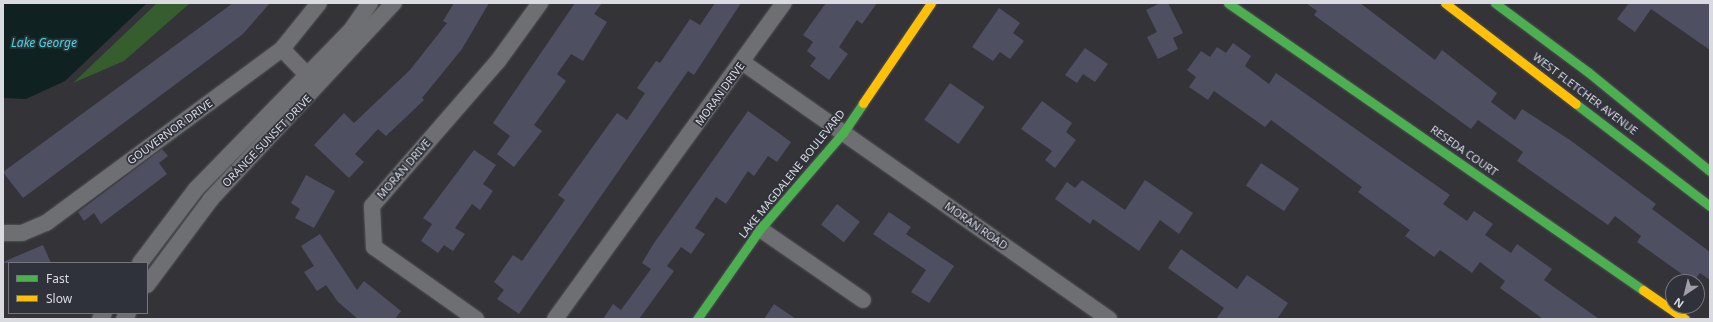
<!DOCTYPE html>
<html>
<head>
<meta charset="utf-8">
<style>
	body { margin:0 }
	#map { position:relative; width:1713px; height:322px; overflow:hidden; background:#333338; font-family:"Noto Sans",sans-serif }
	div>[style] { position:absolute }
	[style*='--x'] { left:calc(var(--x)*1px); top:calc(var(--y)*1px); width:calc(var(--w)*1px); rotate:calc(var(--a)*1deg) }
	.green>* { inset:0; background:#365d2d }
	.water>* { inset:0; background:#0f2121 }
	.building>* { inset:0; background:#4e5061; transform-origin:0 0 }
	.roads { filter:drop-shadow(0 0 1px #515156) drop-shadow(0 0 1px #515156) }
	.street>* { height:16px; margin:-8px; padding:0 8px; transform-origin:8px; border-radius:8px; background:#6e6f73 }
	.fast>* { height:9px; margin:-4.5px; padding:0 4.5px; transform-origin:4.5px; border-radius:4.5px; background:#4caf50 }
	.slow>* { height:9px; margin:-4.5px; padding:0 4.5px; transform-origin:4.5px; border-radius:4.5px; background:#ffc107 }
	span { translate:-50% -50%; white-space:nowrap; text-align:center; line-height:1.15; -webkit-text-stroke:3.5px #30323b; paint-order:stroke }
	.street-label { font-size:11px; color:#dadbe1 }
	.water-label { font-size:12px; color:#3cdce0; font-style:italic }
	.frame { position:absolute; inset:0; border:4px solid #dadbe1; pointer-events:none }
	.legend { position:absolute; left:8px; top:262px; width:140px; height:52px; box-sizing:border-box; background:#30323b; border:1px solid #74767d; margin:0; padding:5px 7px; list-style:none; font-size:12px; color:#dadbe1 }
	.legend li { display:flex; align-items:center; gap:8px; height:20px }
	.legend b { width:20px; border:1px solid #74767d }
	.north { position:absolute; left:1665px; top:274px; width:40px; height:40px; box-sizing:border-box; background:#30323b; border:1px solid #74767d; border-radius:50%; rotate:215deg; font-size:11px; font-weight:700; line-height:16px; text-align:center; color:#dadbe1 }
	.north::after { content:''; display:block; margin:auto; width:14px; height:18px; background:#a0a0a6; clip-path:polygon(50% 0,100% 100%,50% 72%,0 100%) }
</style>
</head>
<body>
<div id="map">
	<div class="green">
		<div style="clip-path:polygon(157px 3px,190px 3px,124px 61px,73px 83px)"></div>
	</div>
	<div class="water">
		<div style="clip-path:polygon(3px 3px,147px 3px,65px 81px,26px 99px,3px 98px)"></div>
	</div>
	<div class="building">
		<div style="clip-path:polygon(233px 3px,270px 3px,243px 34px,23px 198px,3px 172px)"></div>
		<div style="clip-path:polygon(454px 3px,489px 3px,462px 49px,422px 98px,424px 100px,386px 136px,378px 129px,355px 154px,364px 162px,349px 178px,314px 145px,344px 113px,354px 123px,410px 70px,447px 23px,443px 21px)"></div>
		<div style="clip-path:polygon(575px 3px,602px 3px,594px 14px,607px 22px,583px 61px,571px 54px,557px 74px,566px 81px,534px 125px,542px 131px,514px 167px,497px 154px,510px 136px,493px 123px)"></div>
		<div style="clip-path:polygon(715px 3px,741px 3px,694px 75px,688px 71px,519px 314px,497px 299px,504px 290px,494px 282px,513px 255px,522px 261px,565px 200px,558px 195px,617px 113px,627px 120px,645px 93px,637px 88px,656px 61px,660px 63px,690px 19px,700px 25px)"></div>
		<div style="clip-path:polygon(826px 3px,877px 3px,862px 24px,857px 20px,839px 47px,848px 54px,829px 80px,810px 66px,816px 58px,807px 51px,813px 42px,803px 35px)"></div>
		<div style="clip-path:polygon(1160px 3px,1168px 3px,1183px 33px,1173px 38px,1178px 49px,1158px 59px,1147px 37px,1157px 32px,1146px 10px)"></div>
		<div style="clip-path:polygon(1306px 3px,1360px 3px,1435px 60px,1442px 50px,1497px 93px,1491px 102px,1515px 120px,1522px 109px,1570px 140px,1656px 204px,1652px 209px,1710px 252px,1710px 280px,1700px 273px,1693px 282px,1637px 242px,1641px 236px,1615px 216px,1608px 225px,1517px 161px,1523px 152px,1478px 120px,1471px 129px,1314px 15px,1317px 11px)"></div>
		<div style="clip-path:polygon(1629px 3px,1710px 3px,1710px 50px,1651px 9px,1635px 32px,1617px 19px)"></div>
		<div style="clip-path:polygon(999px 8px,1020px 23px,1013px 33px,1024px 41px,1010px 59px,1000px 52px,993px 61px,972px 47px)"></div>
		<div style="clip-path:polygon(1233px 43px,1251px 56px,1245px 66px,1269px 84px,1276px 73px,1387px 151px,1450px 195px,1443px 204px,1467px 221px,1474px 211px,1493px 224px,1485px 235px,1511px 253px,1517px 244px,1552px 269px,1544px 280px,1599px 319px,1543px 319px,1500px 288px,1505px 281px,1480px 262px,1472px 273px,1440px 250px,1434px 257px,1405px 236px,1410px 230px,1358px 192px,1362px 187px,1271px 120px,1265px 127px,1214px 91px,1208px 100px,1189px 87px,1196px 77px,1187px 70px,1201px 51px,1210px 57px,1217px 47px,1226px 53px)"></div>
		<div style="clip-path:polygon(1085px 48px,1108px 64px,1095px 82px,1083px 74px,1077px 83px,1065px 75px)"></div>
		<div style="left:950px;top:83px;width:42px;height:45px;rotate:35deg"></div>
		<div style="clip-path:polygon(1042px 101px,1072px 123px,1066px 132px,1076px 140px,1055px 168px,1045px 160px,1052px 151px,1021px 129px)"></div>
		<div style="clip-path:polygon(748px 111px,791px 142px,777px 162px,768px 156px,754px 176px,748px 171px,726px 204px,716px 197px,695px 228px,705px 234px,691px 254px,681px 247px,667px 266px,674px 271px,639px 319px,603px 319px,613px 304px,621px 310px,651px 269px,642px 263px,654px 243px)"></div>
		<div style="clip-path:polygon(162px 149px,168px 156px,159px 163px,167px 174px,101px 224px,94px 213px,84px 221px,78px 212px)"></div>
		<div style="clip-path:polygon(474px 150px,496px 165px,483px 184px,493px 191px,480px 210px,472px 204px,455px 228px,465px 234px,453px 251px,444px 245px,438px 253px,421px 241px,432px 224px,423px 218px)"></div>
		<div style="left:1261px;top:163px;width:46px;height:27px;rotate:34deg"></div>
		<div style="clip-path:polygon(306px 175px,335px 191px,314px 228px,295px 218px,300px 209px,291px 203px)"></div>
		<div style="clip-path:polygon(1082px 180px,1125px 210px,1145px 180px,1193px 213px,1179px 234px,1160px 220px,1139px 251px,1093px 219px,1090px 224px,1055px 199px,1067px 182px,1075px 188px)"></div>
		<div style="left:837px;top:204px;width:29px;height:26px;rotate:38deg"></div>
		<div style="clip-path:polygon(889px 212px,911px 227px,906px 234px,954px 266px,929px 303px,911px 292px,926px 270px,873px 234px)"></div>
		<div style="clip-path:polygon(320px 234px,357px 290px,364px 281px,401px 311px,395px 319px,358px 319px,338px 302px,326px 285px,317px 291px,304px 272px,314px 266px,301px 246px)"></div>
		<div style="clip-path:polygon(43px 245px,51px 263px,3px 263px,3px 262px)"></div>
		<div style="clip-path:polygon(1181px 249px,1237px 289px,1247px 275px,1288px 303px,1277px 319px,1216px 319px,1224px 308px,1168px 268px)"></div>
		<div style="clip-path:polygon(774px 304px,796px 319px,764px 319px)"></div>
	</div>
	<div class="roads">
		<div class="street">
			<div style="--x:282;--y:49;--w:47;--a:45.9"></div>
			<div style="--x:742;--y:62;--w:448;--a:35"></div>
			<div style="--x:760;--y:229;--w:125;--a:34.6"></div>
			<div style="--x:3;--y:233;--w:19;--a:0"></div>
			<div style="--x:22;--y:233;--w:26;--a:-23"></div>
			<div style="--x:46;--y:223;--w:293;--a:-36.4"></div>
			<div style="--x:282;--y:49;--w:59;--a:-51.2"></div>
			<div style="--x:140;--y:263;--w:93;--a:-52.9"></div>
			<div style="--x:196;--y:189;--w:222;--a:-45.7"></div>
			<div style="--x:351;--y:30;--w:33;--a:-55"></div>
			<div style="--x:147;--y:285;--w:107;--a:-53.3"></div>
			<div style="--x:211;--y:199;--w:268;--a:-47"></div>
			<div style="--x:100;--y:319;--w:7;--a:-56"></div>
			<div style="--x:124;--y:319;--w:7;--a:-56"></div>
			<div style="--x:476;--y:319;--w:125;--a:-144.8"></div>
			<div style="--x:374;--y:247;--w:41;--a:-92.8"></div>
			<div style="--x:372;--y:206;--w:192;--a:-49"></div>
			<div style="--x:498;--y:61;--w:72;--a:-54.1"></div>
			<div style="--x:555;--y:319;--w:390;--a:-54.1"></div>
		</div>
		<div class="fast">
			<div style="--x:1228;--y:3;--w:505;--a:34.67"></div>
			<div style="--x:1495;--y:3;--w:116;--a:36.6"></div>
			<div style="--x:1588;--y:72;--w:157;--a:39.1"></div>
			<div style="--x:1576;--y:104;--w:168;--a:37.3"></div>
			<div style="--x:697;--y:319;--w:110;--a:-55"></div>
			<div style="--x:760;--y:229;--w:127;--a:-49.2"></div>
			<div style="--x:843;--y:133;--w:36;--a:-56"></div>
		</div>
		<div class="slow">
			<div style="--x:1445;--y:3;--w:165;--a:37.6"></div>
			<div style="--x:863;--y:103;--w:121;--a:-55.8"></div>
			<div style="--x:1643;--y:290;--w:51;--a:34.6"></div>
		</div>
	</div>
	<div class="street-label">
		<span style="left:720px;top:94px;rotate:-54deg">MORAN DRIVE</span>
		<span style="left:1585px;top:94px;rotate:37deg">WEST FLETCHER AVENUE</span>
		<span style="left:170px;top:132px;rotate:-36deg">GOUVERNOR DRIVE</span>
		<span style="left:267px;top:141px;rotate:-46deg">ORANGE SUNSET DRIVE</span>
		<span style="left:1464px;top:151px;rotate:35deg">RESEDA COURT</span>
		<span style="left:404px;top:169px;rotate:-49deg">MORAN DRIVE</span>
		<span style="left:792px;top:174px;rotate:-51deg">LAKE MAGDALENE BOULEVARD</span>
		<span style="left:976px;top:226px;rotate:35deg">MORAN ROAD</span>
	</div>
	<div class="water-label">
		<span style="left:44px;top:43px">Lake George</span>
	</div>
	<div class="frame"></div>
	<ul class="legend">
	<li><b style="height:5px;background:#4caf50"></b>Fast</li>
	<li><b style="height:5px;background:#ffc107"></b>Slow</li>
	</ul>
	<div class="north">N</div>
</div>
</body>
</html>
